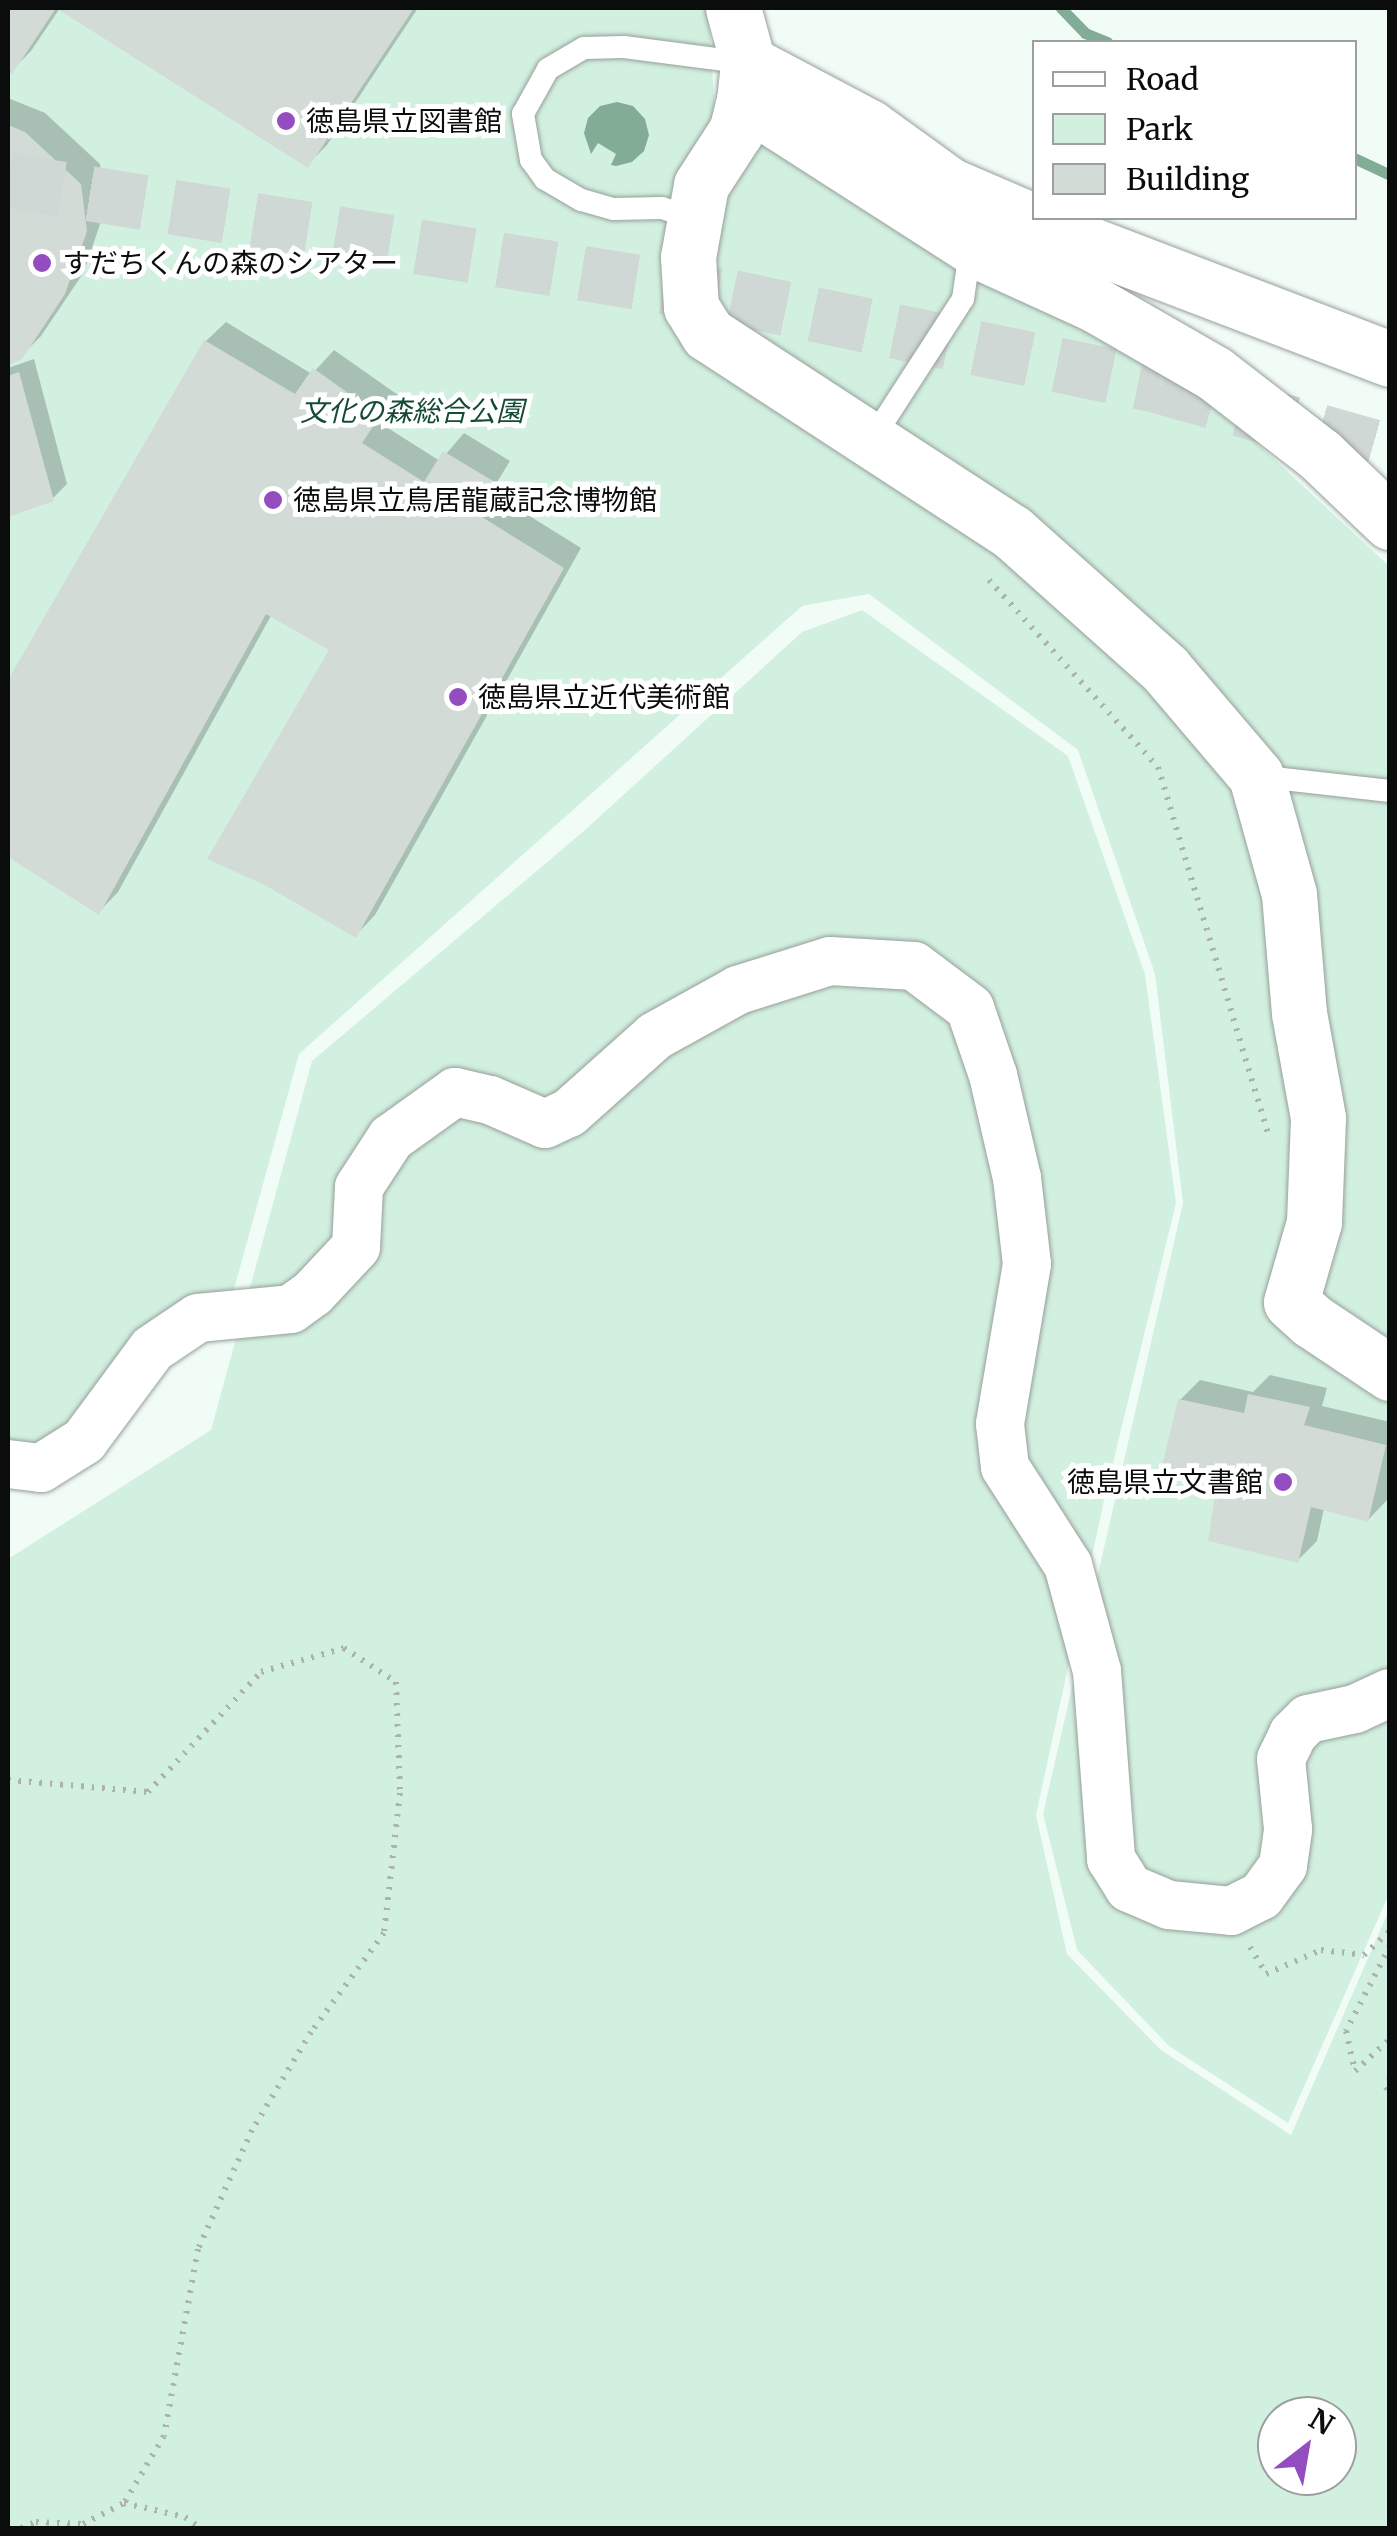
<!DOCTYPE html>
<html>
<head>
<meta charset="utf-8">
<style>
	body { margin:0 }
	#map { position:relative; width:1397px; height:2536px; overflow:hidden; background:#f2fcf7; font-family:Merriweather,"Noto Sans JP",serif }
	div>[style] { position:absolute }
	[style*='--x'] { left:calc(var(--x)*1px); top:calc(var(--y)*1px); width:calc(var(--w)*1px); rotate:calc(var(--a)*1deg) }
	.green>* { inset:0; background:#d2f0e0 }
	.water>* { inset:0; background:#83ac97 }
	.shadow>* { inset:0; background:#0003 }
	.stream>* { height:11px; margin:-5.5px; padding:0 5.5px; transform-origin:5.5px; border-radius:5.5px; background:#83ac97 }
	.building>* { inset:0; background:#d3dbd7 }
	.highway-tunnel>* { height:55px; margin-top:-27.5px; transform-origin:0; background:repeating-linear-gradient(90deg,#cfd8d4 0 55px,transparent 0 83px) }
	.path>* { height:6px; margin-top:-3px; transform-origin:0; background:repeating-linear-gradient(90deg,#acb3af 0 2.5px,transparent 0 10.5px) }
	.roads { filter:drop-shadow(0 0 2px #979f9b) drop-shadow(0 0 2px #979f9b) }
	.lane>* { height:22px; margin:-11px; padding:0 11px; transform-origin:11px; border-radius:11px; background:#fff }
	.street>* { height:48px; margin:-24px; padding:0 24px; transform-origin:24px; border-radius:24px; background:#fff }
	.secondary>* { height:55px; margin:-27.5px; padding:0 27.5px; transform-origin:27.5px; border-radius:27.5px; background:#fff }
	.highway>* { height:55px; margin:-27.5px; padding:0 27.5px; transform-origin:27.5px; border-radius:27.5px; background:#fff }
	.dots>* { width:28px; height:28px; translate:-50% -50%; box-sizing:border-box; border:5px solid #fff; border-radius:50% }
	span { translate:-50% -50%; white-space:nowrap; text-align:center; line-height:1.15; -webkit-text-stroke:10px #fff; paint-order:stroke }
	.poi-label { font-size:28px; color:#0b0d0c }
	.left { translate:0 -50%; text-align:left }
	.right { translate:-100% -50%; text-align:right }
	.park-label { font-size:28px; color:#154b35; font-style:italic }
	.frame { position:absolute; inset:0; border:10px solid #0b0d0c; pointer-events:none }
	.legend { position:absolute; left:1032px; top:40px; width:325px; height:180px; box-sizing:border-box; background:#fff; border:2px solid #9d9e9e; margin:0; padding:12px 18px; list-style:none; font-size:30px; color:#0b0d0c }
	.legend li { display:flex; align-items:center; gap:20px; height:50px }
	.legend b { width:50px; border:2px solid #9d9e9e }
	.north { position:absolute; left:1257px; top:2396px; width:100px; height:100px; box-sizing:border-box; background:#fff; border:2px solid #9d9e9e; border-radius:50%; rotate:31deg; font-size:28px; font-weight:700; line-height:40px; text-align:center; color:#0b0d0c }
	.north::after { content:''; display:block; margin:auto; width:35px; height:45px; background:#934dc1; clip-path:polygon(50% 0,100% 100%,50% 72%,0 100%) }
</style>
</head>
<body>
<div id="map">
	<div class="green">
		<div style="clip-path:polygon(8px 8px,708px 8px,715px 111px,1175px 367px,1389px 566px,1389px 1894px,1288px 2123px,1169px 2046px,1077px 1950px,1043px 1814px,1183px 1203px,1155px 974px,1078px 750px,869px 594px,802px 606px,299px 1054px,231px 1300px,66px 1432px,21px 1449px,8px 1443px)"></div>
		<div style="clip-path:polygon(evenodd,862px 610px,1068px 756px,1145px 974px,1176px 1203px,1105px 1496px,1036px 1815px,1067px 1954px,1161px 2050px,1291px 2135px,1389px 1910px,1389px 2528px,8px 2528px,8px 1559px,211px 1430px,312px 1061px,585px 830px,802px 632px,862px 610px,1277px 2416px,1337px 2416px,1337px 2476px,1277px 2476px,1277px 2416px)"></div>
	</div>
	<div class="water">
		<div style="clip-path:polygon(617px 102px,633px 106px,645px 119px,649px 135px,644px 151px,632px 162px,616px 166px,611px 165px,616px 154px,598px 143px,591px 154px,584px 133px,588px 118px,600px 106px)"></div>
	</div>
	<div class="shadow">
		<div style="clip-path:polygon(8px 8px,418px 8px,327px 145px,307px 165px,60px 8px,31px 51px,12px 70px,8px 68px)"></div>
		<div style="clip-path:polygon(8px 98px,45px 113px,100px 164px,105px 209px,84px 272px,41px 336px,20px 357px,8px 362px)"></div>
		<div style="clip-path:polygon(226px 322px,312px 374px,334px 350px,398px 395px,380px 423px,440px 461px,464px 433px,510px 461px,491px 492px,581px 548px,375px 915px,356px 935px,333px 649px,272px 614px,118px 892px,99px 912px,8px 854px,8px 685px,206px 341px)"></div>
		<div style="clip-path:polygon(34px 359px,67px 484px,52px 499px,8px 514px,8px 368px)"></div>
		<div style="clip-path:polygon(1270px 1375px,1327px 1388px,1322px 1406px,1390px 1422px,1387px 1500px,1368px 1520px,1324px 1508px,1317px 1541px,1298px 1560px,1219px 1486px,1180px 1400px,1200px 1380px,1253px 1392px)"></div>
	</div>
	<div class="stream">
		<div style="--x:1061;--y:8;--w:35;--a:46"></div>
		<div style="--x:1085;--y:33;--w:24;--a:22"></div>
		<div style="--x:1354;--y:158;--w:40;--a:25"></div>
	</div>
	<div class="building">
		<div style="clip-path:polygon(8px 8px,414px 8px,308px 168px,56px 8px,12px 74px,8px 71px)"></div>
		<div style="clip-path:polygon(8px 125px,25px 132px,81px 184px,87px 231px,65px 294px,22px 359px,8px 365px)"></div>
		<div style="clip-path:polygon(204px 340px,295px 394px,313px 368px,380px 416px,362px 443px,424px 482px,443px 451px,493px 481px,474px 512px,564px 568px,356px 938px,263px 884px,207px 859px,329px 650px,266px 614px,99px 915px,8px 857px,8px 680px)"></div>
		<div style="clip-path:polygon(19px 372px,54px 501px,8px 517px,8px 376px)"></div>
		<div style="clip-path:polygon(1248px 1394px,1310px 1407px,1304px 1425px,1386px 1445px,1368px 1522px,1311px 1507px,1298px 1563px,1208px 1541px,1216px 1488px,1160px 1475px,1178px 1399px,1244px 1413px)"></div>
	</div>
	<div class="highway-tunnel">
		<div style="--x:8;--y:180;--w:733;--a:9.18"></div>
		<div style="--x:732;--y:297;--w:437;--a:11.7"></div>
		<div style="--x:1160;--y:386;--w:239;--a:15.8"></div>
	</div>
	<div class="path">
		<div style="--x:989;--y:580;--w:252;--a:47.9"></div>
		<div style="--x:1158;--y:767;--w:385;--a:73.3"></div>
		<div style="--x:8;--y:1780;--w:141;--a:4.9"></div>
		<div style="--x:148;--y:1792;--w:165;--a:-46.7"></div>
		<div style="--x:261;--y:1672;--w:86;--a:-16.1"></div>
		<div style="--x:344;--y:1648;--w:62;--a:33.2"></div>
		<div style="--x:396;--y:1682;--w:111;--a:87.9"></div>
		<div style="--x:400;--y:1793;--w:141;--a:96.5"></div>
		<div style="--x:384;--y:1933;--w:123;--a:126.4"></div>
		<div style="--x:311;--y:2032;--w:114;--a:121"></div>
		<div style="--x:252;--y:2130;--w:131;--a:114.4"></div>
		<div style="--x:198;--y:2249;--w:190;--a:100.3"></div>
		<div style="--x:164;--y:2436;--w:78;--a:120.8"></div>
		<div style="--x:1390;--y:1946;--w:96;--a:117.4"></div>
		<div style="--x:1346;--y:2031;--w:41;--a:77.3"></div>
		<div style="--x:1355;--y:2071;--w:47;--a:-42.4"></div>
		<div style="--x:1250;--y:1947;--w:31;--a:59"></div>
		<div style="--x:1266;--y:1974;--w:60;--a:-23.6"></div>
		<div style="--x:1321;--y:1950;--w:43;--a:6.6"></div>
		<div style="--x:1364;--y:1955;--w:35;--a:-43"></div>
		<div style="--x:1390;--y:2078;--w:10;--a:114"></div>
		<div style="--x:1386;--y:2087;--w:8;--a:60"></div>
		<div style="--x:21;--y:2528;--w:16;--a:-22"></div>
		<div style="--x:36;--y:2522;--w:47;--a:2.4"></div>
		<div style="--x:83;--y:2524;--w:46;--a:-27.1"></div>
		<div style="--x:124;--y:2503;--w:63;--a:12.9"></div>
		<div style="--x:185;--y:2517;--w:19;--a:36"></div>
	</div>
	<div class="roads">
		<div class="lane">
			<div style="--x:694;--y:219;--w:34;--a:-161"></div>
			<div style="--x:662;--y:208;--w:49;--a:178.8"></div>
			<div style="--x:613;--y:209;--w:33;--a:-164"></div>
			<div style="--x:581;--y:200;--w:42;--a:-149.7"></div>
			<div style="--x:545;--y:179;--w:24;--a:-126"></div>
			<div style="--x:531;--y:160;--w:47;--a:-99.9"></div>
			<div style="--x:523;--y:114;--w:51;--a:-60.9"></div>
			<div style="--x:548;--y:69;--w:42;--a:-30.3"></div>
			<div style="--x:584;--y:48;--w:40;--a:-1.4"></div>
			<div style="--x:624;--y:47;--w:125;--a:7.4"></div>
			<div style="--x:871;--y:441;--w:169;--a:-57.1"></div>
			<div style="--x:963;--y:299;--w:41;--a:-81.7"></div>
			<div style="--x:969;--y:258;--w:10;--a:-119"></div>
			<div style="--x:1256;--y:776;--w:135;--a:6.4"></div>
		</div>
		<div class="street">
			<div style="--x:8;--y:1464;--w:33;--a:7"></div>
			<div style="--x:41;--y:1468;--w:51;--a:-32.1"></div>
			<div style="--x:84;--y:1441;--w:114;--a:-53.5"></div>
			<div style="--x:152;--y:1349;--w:55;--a:-34"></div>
			<div style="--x:198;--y:1318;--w:93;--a:-5.5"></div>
			<div style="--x:291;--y:1309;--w:27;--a:-36"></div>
			<div style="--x:313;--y:1293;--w:63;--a:-46.9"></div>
			<div style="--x:356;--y:1247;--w:60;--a:-87.1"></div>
			<div style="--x:359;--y:1187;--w:59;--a:-56.9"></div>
			<div style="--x:391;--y:1138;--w:79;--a:-35.7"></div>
			<div style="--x:455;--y:1092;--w:36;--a:13"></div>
			<div style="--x:490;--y:1100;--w:60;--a:23.6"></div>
			<div style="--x:545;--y:1124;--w:26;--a:-25"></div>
			<div style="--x:569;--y:1113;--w:115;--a:-41.8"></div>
			<div style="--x:655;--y:1036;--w:95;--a:-29"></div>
			<div style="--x:738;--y:990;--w:96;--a:-17.5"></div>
			<div style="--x:830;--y:961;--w:84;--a:3.4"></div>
			<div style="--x:914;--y:966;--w:70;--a:36.9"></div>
			<div style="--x:970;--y:1008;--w:71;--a:71.1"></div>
			<div style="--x:993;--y:1075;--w:106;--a:76.9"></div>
			<div style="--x:1017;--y:1178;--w:87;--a:83.4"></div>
			<div style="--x:1027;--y:1264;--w:162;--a:99.6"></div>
			<div style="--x:1000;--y:1424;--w:43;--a:83.4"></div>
			<div style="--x:1005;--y:1467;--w:117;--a:57.3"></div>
			<div style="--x:1068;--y:1565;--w:110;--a:74.7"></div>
			<div style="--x:1097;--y:1671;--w:189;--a:85.7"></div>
			<div style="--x:1111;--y:1859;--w:34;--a:58"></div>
			<div style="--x:1129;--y:1888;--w:43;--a:23"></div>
			<div style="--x:1169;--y:1905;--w:62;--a:5.5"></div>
			<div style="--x:1231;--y:1911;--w:34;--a:-27"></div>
			<div style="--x:1261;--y:1896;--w:37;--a:-54"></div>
			<div style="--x:1283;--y:1866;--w:37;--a:-82"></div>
			<div style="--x:1288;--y:1829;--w:70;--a:-95.7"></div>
			<div style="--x:1281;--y:1759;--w:28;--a:-64"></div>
			<div style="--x:1293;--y:1734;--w:21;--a:-45"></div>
			<div style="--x:1308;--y:1719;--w:48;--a:-12"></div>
			<div style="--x:1355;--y:1709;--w:38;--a:-25"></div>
		</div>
		<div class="secondary">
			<div style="--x:733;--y:8;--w:57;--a:74.7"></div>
			<div style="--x:748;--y:63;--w:37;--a:96"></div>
			<div style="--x:744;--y:100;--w:32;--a:104"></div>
			<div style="--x:736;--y:131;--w:64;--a:122.9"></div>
			<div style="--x:701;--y:185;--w:73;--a:100.2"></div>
			<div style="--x:688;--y:257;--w:50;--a:86.6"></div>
			<div style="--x:691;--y:307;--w:32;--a:58"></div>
			<div style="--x:708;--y:334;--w:363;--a:33.1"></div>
			<div style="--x:1012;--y:532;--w:205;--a:41.8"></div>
			<div style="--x:1165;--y:669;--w:140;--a:49.6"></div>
			<div style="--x:1256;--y:776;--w:123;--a:74.4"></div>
			<div style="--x:1289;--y:894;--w:119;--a:85.2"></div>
			<div style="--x:1299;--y:1013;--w:107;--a:79.7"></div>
			<div style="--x:1318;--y:1118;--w:104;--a:92.2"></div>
			<div style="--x:1314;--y:1222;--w:83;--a:106"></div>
			<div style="--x:1291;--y:1302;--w:28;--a:42"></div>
			<div style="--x:1312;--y:1321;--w:94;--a:33.7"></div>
		</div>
		<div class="highway">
			<div style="--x:748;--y:63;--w:137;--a:27.9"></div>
			<div style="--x:869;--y:127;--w:99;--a:35.9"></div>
			<div style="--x:949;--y:185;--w:126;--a:23.3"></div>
			<div style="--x:1065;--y:235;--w:348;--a:20.9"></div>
			<div style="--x:744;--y:100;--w:283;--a:32.7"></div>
			<div style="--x:982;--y:253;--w:123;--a:24.5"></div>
			<div style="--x:1094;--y:304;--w:138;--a:29.9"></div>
			<div style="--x:1214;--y:373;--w:134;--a:37.7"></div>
			<div style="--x:1320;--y:455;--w:97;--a:43.7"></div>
		</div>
	</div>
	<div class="dots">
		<div style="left:286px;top:121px;background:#934dc1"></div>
		<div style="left:42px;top:263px;background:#934dc1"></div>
		<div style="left:273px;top:500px;background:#934dc1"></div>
		<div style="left:458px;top:697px;background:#934dc1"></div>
		<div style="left:1283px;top:1482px;background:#934dc1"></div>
	</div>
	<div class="poi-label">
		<span class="left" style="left:306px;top:121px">徳島県立図書館</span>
		<span class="left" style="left:62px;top:263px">すだちくんの森のシアター</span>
		<span class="left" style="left:293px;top:500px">徳島県立鳥居龍蔵記念博物館</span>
		<span class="left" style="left:478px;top:697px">徳島県立近代美術館</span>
		<span class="right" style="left:1263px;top:1482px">徳島県立文書館</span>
	</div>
	<div class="park-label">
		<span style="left:412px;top:411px">文化の森総合公園</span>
	</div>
	<div class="frame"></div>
	<ul class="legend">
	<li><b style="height:12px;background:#fff"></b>Road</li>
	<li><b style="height:28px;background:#d2f0e0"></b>Park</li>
	<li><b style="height:28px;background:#d3dbd7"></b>Building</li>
	</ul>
	<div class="north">N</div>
</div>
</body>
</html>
